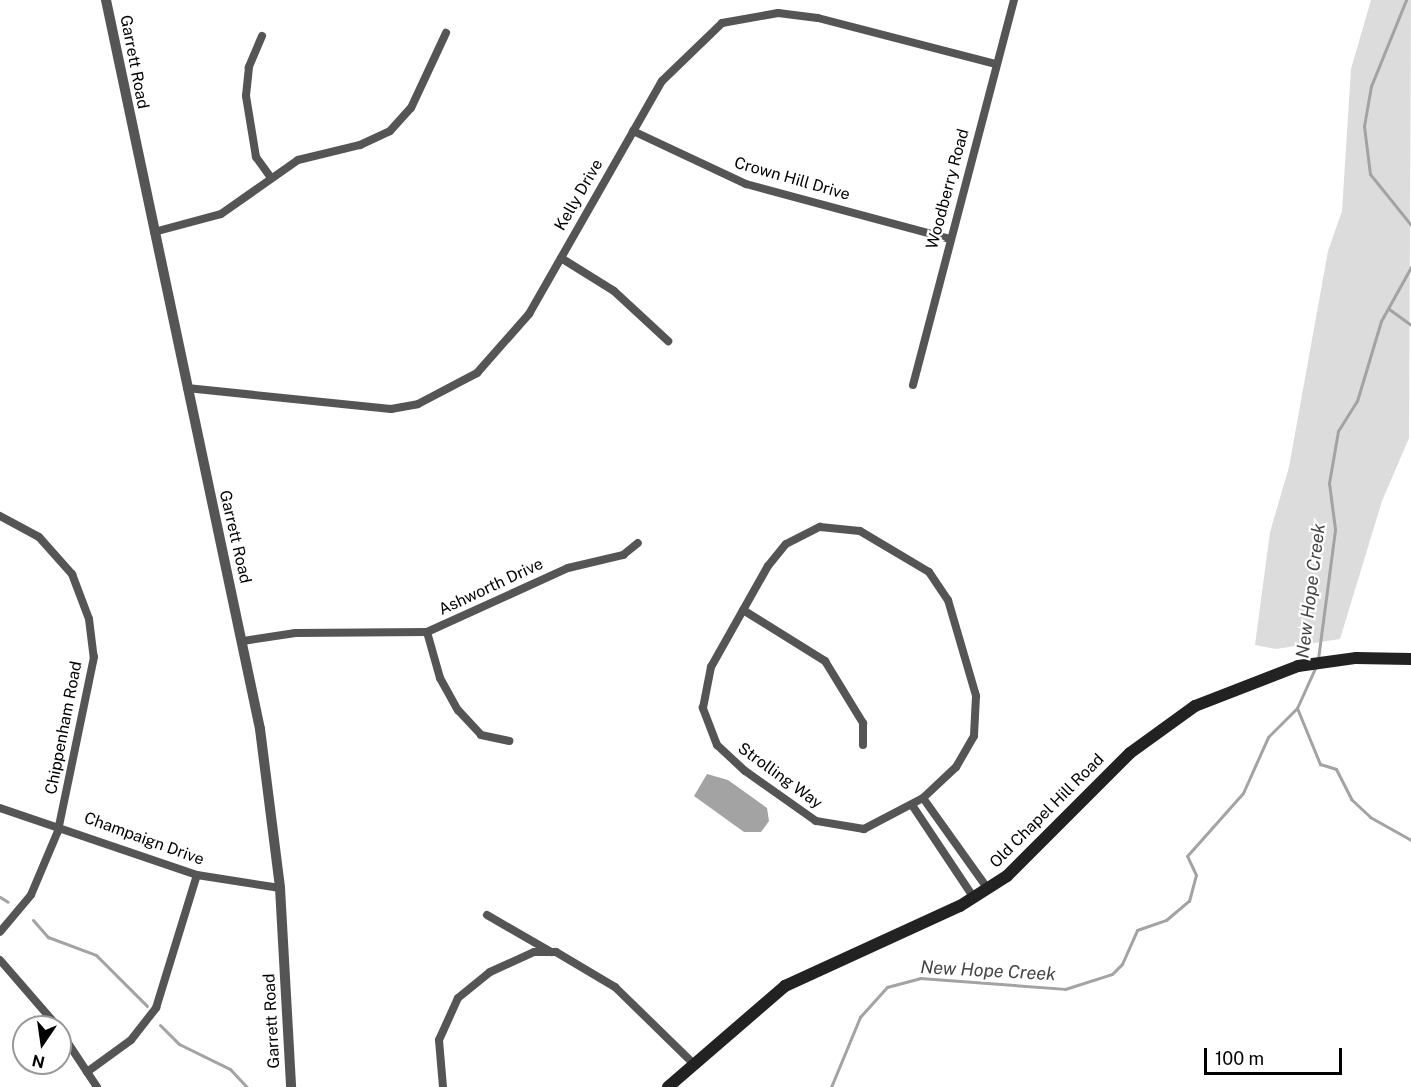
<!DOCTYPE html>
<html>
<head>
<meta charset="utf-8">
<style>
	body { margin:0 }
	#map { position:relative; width:1411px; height:1087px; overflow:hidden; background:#fff; font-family:"Public Sans",sans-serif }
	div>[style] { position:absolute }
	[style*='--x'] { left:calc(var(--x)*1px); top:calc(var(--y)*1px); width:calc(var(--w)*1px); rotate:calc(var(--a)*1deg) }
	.green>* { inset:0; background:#dcdcdc }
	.water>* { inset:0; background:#a3a3a3 }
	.stream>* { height:3px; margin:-1.5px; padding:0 1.5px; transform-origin:1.5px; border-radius:1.5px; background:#a3a3a3 }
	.minor>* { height:8px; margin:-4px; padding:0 4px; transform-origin:4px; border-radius:4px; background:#555 }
	.tertiary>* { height:10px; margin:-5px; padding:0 5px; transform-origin:5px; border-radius:5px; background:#555 }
	.secondary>* { height:12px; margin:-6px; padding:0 6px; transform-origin:6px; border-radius:6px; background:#222 }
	span { translate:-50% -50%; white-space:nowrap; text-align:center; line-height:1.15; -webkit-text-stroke:4.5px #fff; paint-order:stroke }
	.street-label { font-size:16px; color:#000 }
	.water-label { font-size:18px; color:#444; font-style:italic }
	.north { position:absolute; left:12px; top:1015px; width:60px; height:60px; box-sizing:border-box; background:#fff; border:2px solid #999; border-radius:50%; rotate:193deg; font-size:16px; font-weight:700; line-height:24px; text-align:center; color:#000 }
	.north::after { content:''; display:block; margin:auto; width:21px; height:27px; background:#000; clip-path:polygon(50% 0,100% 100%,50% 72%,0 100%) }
	.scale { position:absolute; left:1204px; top:1048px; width:138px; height:27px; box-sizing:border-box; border:3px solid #000; border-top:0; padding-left:8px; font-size:18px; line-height:21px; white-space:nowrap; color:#000; -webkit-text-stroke:4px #fff; paint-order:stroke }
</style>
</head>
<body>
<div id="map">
	<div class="green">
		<div style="clip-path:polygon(1371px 0,1411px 0,1409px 438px,1382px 501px,1340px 639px,1276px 649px,1255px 645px,1270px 532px,1289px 467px,1328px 251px,1342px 211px,1351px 69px)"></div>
	</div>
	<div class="water">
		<div style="clip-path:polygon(707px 774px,728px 780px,767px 808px,769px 821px,761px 832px,744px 832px,694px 796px)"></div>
	</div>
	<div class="stream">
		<div style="--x:1406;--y:0;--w:93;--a:112.1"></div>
		<div style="--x:1371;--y:86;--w:41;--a:99.9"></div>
		<div style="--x:1364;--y:126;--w:48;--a:82.9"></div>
		<div style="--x:1370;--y:174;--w:65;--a:51.2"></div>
		<div style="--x:1389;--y:309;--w:27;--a:36"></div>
		<div style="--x:1318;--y:659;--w:131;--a:-82.5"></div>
		<div style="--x:1335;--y:529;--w:46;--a:-97.4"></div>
		<div style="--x:1329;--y:483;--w:53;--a:-80.2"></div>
		<div style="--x:1338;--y:431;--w:36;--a:-58"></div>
		<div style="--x:1357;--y:401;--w:84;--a:-73.3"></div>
		<div style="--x:1381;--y:321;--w:62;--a:-60.9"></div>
		<div style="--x:1297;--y:708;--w:61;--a:67.7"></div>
		<div style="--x:1320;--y:764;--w:17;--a:17"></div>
		<div style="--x:1336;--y:769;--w:34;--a:63"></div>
		<div style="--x:1351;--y:799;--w:26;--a:43"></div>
		<div style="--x:1370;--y:817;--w:47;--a:29.3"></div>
		<div style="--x:0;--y:897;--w:9;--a:32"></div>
		<div style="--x:33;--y:920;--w:23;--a:49"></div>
		<div style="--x:48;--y:937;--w:51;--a:20.6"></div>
		<div style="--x:96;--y:955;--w:72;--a:45"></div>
		<div style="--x:160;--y:1025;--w:27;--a:45"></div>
		<div style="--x:179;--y:1044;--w:57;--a:26.1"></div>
		<div style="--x:230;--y:1069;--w:25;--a:47"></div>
		<div style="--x:831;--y:1087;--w:76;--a:-67.5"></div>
		<div style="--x:860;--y:1017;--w:40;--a:-48"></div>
		<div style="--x:887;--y:987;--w:34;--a:-15"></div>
		<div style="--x:920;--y:978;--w:145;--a:4.3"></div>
		<div style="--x:1065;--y:989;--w:49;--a:-17.7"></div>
		<div style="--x:1112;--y:974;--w:14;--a:-45"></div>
		<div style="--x:1122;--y:964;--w:37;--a:-66"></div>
		<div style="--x:1137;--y:930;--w:31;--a:-19"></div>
		<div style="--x:1166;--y:920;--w:30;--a:-40"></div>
		<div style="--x:1189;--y:901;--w:27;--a:-75"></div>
		<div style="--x:1196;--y:875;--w:21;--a:-115"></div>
		<div style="--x:1187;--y:856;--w:84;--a:-48.4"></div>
		<div style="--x:1243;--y:793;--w:61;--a:-65.9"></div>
		<div style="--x:1268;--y:737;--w:41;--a:-45"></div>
		<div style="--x:1297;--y:708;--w:46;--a:-65.7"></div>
	</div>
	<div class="minor">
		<div style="--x:262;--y:36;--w:34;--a:113"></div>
		<div style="--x:249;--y:67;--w:29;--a:96"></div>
		<div style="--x:246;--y:96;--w:62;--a:80.7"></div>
		<div style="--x:256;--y:157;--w:26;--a:54"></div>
		<div style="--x:633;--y:131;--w:125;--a:25.1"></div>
		<div style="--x:746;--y:184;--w:211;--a:15.1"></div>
		<div style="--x:154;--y:232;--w:69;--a:-15"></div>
		<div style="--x:221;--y:214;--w:94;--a:-35"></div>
		<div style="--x:298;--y:160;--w:64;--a:-13.6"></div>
		<div style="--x:360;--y:145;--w:33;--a:-25"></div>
		<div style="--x:390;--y:131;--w:31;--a:-48"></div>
		<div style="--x:411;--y:108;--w:83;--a:-65"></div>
		<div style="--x:561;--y:258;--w:62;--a:31.9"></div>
		<div style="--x:614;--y:291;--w:74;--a:42.8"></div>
		<div style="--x:913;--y:385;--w:398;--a:-75.3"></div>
		<div style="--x:187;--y:388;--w:205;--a:5.9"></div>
		<div style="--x:391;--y:409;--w:27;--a:-10"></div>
		<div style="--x:418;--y:404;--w:67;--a:-27.7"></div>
		<div style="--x:477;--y:373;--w:79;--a:-48.6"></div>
		<div style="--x:529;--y:314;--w:268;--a:-60.3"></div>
		<div style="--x:662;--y:81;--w:83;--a:-44"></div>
		<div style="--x:722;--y:23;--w:57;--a:-10.1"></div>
		<div style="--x:778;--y:13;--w:40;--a:7.1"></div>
		<div style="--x:818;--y:18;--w:184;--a:14.5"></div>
		<div style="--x:0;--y:516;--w:44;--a:28.3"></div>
		<div style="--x:39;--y:537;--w:50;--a:48.3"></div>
		<div style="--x:72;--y:574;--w:48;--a:69.3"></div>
		<div style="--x:89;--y:619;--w:38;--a:83"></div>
		<div style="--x:94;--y:657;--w:178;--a:101.7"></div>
		<div style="--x:58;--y:831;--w:69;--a:112.9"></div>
		<div style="--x:31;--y:895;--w:48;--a:130"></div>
		<div style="--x:820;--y:527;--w:40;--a:5.7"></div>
		<div style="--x:860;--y:531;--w:80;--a:30.7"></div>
		<div style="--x:929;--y:572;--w:34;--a:56"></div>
		<div style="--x:948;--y:600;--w:100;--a:73.7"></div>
		<div style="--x:976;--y:696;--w:40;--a:92.9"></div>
		<div style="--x:974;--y:736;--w:36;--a:120"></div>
		<div style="--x:956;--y:767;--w:45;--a:136.8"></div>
		<div style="--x:923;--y:798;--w:67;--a:152.3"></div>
		<div style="--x:864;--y:829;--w:49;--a:-170.5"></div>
		<div style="--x:816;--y:821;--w:87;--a:-144.8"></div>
		<div style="--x:745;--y:771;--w:38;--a:-137"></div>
		<div style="--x:717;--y:745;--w:40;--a:-111"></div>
		<div style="--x:703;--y:708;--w:42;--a:-79"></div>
		<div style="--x:711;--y:667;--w:116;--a:-60.6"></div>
		<div style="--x:768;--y:566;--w:28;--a:-51"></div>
		<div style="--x:786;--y:544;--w:38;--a:-27"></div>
		<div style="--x:743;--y:610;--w:97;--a:31.9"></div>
		<div style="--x:825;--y:661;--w:73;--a:58.5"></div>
		<div style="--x:863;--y:723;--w:22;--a:90"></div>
		<div style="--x:427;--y:632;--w:48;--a:74.2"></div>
		<div style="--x:440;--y:678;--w:37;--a:61"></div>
		<div style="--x:458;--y:710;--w:34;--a:47"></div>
		<div style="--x:481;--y:735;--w:29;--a:12"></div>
		<div style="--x:243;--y:641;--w:53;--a:-8.7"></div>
		<div style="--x:295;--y:633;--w:132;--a:-0.4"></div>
		<div style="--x:427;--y:632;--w:155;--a:-24.4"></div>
		<div style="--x:568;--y:568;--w:57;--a:-13.3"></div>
		<div style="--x:623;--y:555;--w:19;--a:-39"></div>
		<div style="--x:923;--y:798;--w:112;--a:54.5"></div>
		<div style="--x:912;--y:805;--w:112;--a:56.3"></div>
		<div style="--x:0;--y:808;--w:208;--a:18.8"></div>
		<div style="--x:197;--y:875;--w:84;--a:8.9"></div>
		<div style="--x:487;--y:915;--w:74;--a:30"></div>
		<div style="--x:0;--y:960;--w:89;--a:49.1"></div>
		<div style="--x:60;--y:1031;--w:67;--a:56.5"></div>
		<div style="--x:87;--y:1072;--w:54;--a:-36"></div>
		<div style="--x:131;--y:1040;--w:41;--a:-52"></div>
		<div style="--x:156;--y:1008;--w:139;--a:-72.9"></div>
		<div style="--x:443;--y:1087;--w:47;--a:-94.9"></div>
		<div style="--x:439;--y:1040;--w:46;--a:-65.7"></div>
		<div style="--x:458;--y:998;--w:41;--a:-39.1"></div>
		<div style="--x:490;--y:972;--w:48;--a:-24.4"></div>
		<div style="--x:534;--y:952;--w:22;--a:0"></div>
		<div style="--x:556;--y:952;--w:69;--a:30.7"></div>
		<div style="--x:615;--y:987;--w:110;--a:44.3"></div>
	</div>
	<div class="tertiary">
		<div style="--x:106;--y:0;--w:745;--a:78.07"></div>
		<div style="--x:260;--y:729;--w:160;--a:82.8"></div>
		<div style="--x:280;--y:888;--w:199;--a:86.8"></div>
	</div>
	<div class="secondary">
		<div style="--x:668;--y:1087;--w:155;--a:-40.8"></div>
		<div style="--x:785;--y:986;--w:192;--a:-24.6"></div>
		<div style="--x:960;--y:906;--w:56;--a:-32.6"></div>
		<div style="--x:1007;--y:876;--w:174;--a:-45"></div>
		<div style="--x:1130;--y:753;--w:80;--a:-35.9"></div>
		<div style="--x:1195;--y:706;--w:110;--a:-21.2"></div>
		<div style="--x:1298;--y:666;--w:59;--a:-7.9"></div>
		<div style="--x:1356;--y:658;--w:55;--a:1"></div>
	</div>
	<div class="street-label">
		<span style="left:134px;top:62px;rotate:79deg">Garrett Road</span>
		<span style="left:792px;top:179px;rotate:16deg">Crown Hill Drive</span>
		<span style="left:948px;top:189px;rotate:-75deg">Woodberry Road</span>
		<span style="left:579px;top:195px;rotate:-60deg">Kelly Drive</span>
		<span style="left:235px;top:537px;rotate:77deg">Garrett Road</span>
		<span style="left:491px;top:587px;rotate:-25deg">Ashworth Drive</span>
		<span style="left:64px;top:728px;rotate:-79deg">Chippenham Road</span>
		<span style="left:780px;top:776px;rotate:36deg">Strolling Way</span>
		<span style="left:1047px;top:811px;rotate:-45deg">Old Chapel Hill Road</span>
		<span style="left:144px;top:839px;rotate:20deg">Champaign Drive</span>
		<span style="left:272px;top:1021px;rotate:-93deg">Garrett Road</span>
	</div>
	<div class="water-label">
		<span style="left:1311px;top:591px;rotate:-83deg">New Hope Creek</span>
		<span style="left:988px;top:971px;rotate:3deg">New Hope Creek</span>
	</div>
	<div class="north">N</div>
	<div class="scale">100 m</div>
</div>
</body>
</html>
